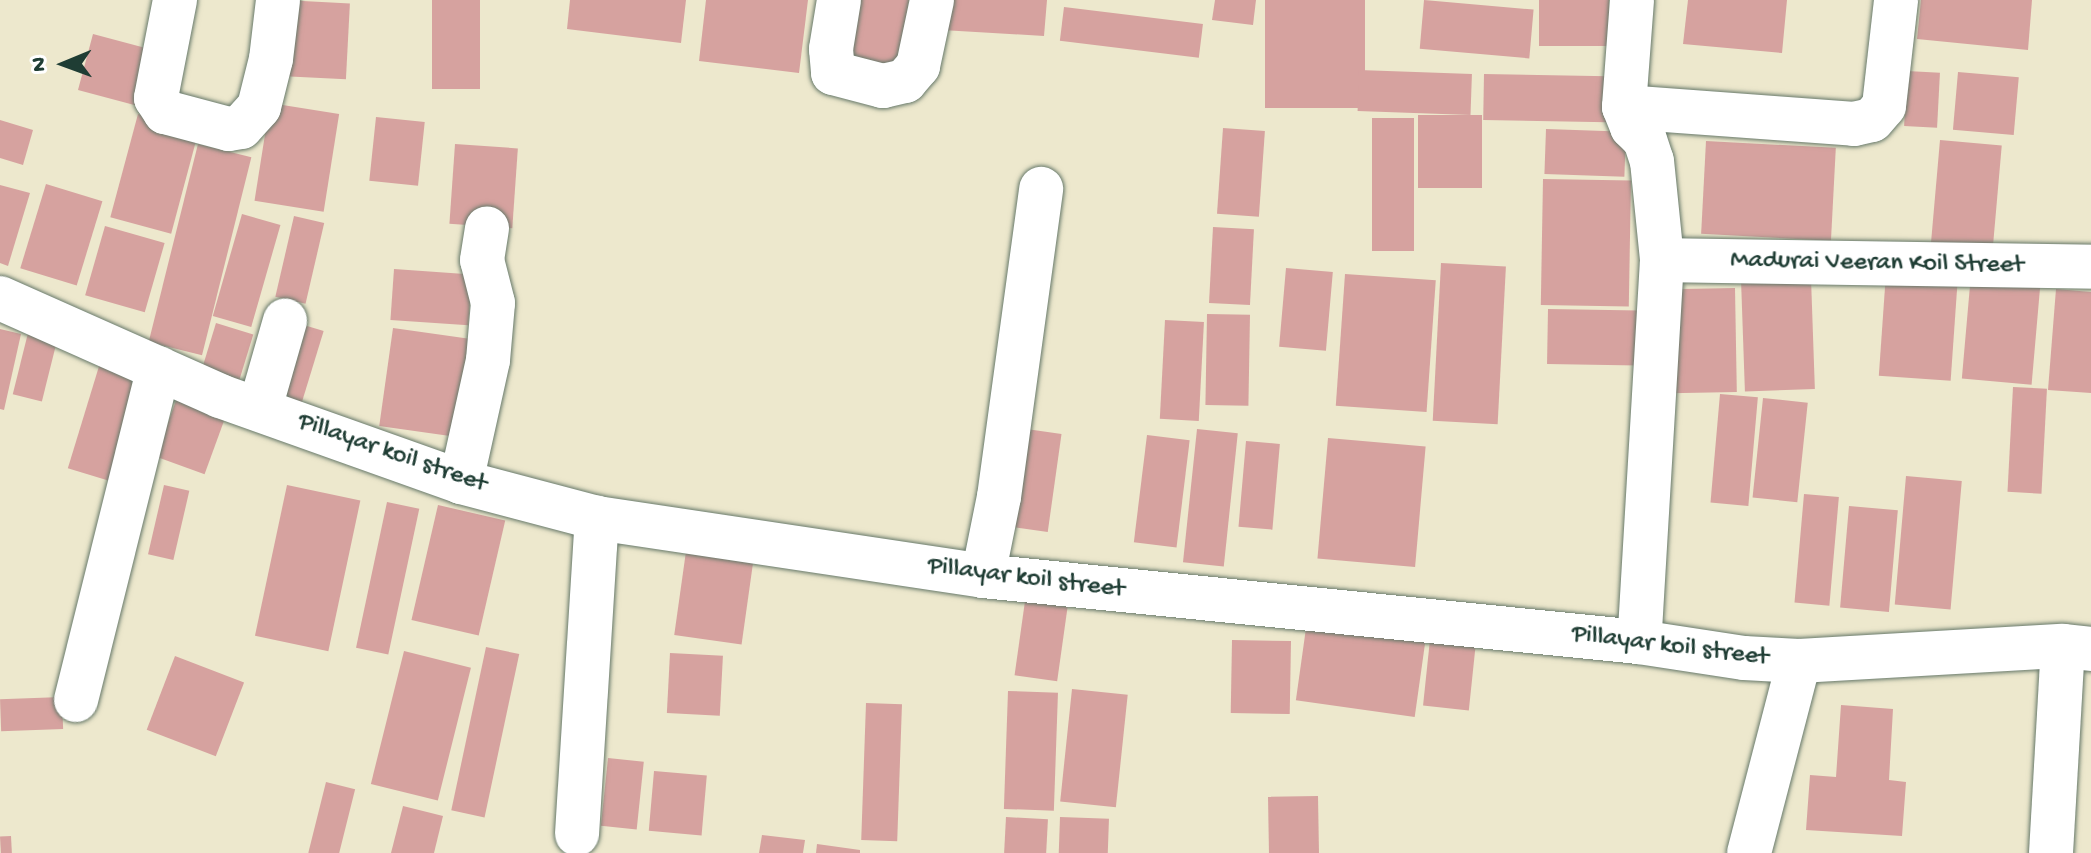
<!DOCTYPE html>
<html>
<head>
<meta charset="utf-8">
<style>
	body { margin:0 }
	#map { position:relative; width:2091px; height:853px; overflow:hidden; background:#ede8cd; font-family:"Gochi Hand",sans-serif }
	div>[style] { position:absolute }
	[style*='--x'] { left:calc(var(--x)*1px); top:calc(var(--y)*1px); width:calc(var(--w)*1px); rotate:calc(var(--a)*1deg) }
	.building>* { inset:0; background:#d6a29f; transform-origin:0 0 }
	.roads { filter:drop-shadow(0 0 2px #67796a) drop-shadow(0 0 2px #67796a) }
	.minor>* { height:44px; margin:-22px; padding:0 22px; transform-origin:22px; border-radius:22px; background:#fff }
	span { translate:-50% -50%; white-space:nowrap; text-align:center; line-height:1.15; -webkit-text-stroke:6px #fff; paint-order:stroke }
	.street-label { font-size:26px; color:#1f3d34 }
	.north { position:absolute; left:24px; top:24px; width:80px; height:80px; -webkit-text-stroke:6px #fff; paint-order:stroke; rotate:269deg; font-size:22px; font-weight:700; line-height:32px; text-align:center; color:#1f3d34 }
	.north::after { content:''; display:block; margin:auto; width:28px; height:36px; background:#1f3d34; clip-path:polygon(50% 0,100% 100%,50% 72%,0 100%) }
</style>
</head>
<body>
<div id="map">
	<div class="building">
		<div style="left:284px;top:0;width:66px;height:76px;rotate:3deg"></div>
		<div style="left:432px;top:0;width:48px;height:89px"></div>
		<div style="clip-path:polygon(570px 0,686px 0,681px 43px,567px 29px)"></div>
		<div style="clip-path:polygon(706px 0,808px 0,799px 73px,699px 61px)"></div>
		<div style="clip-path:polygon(846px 0,909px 0,898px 70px,837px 61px)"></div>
		<div style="clip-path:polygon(944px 0,1047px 0,1044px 36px,942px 30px)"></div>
		<div style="clip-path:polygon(1215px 0,1256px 0,1253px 25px,1212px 20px)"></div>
		<div style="left:1265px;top:0;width:100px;height:108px"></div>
		<div style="left:1424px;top:0;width:110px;height:49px;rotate:5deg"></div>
		<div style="left:1539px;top:0;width:70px;height:46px"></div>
		<div style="clip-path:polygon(1688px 0,1787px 0,1782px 53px,1683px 44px)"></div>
		<div style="clip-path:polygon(1921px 0,2032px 0,2028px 50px,1917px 39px)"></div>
		<div style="left:1064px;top:7px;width:140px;height:34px;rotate:7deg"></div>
		<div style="left:93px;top:34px;width:67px;height:58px;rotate:15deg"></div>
		<div style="left:1359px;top:70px;width:113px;height:41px;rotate:2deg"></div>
		<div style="left:1907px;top:71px;width:33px;height:55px;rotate:3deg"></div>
		<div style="left:1958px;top:72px;width:61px;height:58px;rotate:5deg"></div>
		<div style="left:1484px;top:74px;width:124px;height:46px;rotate:1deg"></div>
		<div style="left:270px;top:103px;width:70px;height:99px;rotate:9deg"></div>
		<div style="left:138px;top:114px;width:63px;height:107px;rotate:15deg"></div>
		<div style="left:1418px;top:115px;width:64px;height:73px"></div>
		<div style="left:376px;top:117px;width:49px;height:64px;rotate:6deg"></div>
		<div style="left:1372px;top:118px;width:42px;height:133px"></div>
		<div style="clip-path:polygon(0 120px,33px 130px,23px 165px,0 158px)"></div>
		<div style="left:1223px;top:128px;width:42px;height:86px;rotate:4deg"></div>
		<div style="left:1546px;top:129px;width:80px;height:45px;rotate:2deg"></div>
		<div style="left:1940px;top:140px;width:62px;height:103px;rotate:5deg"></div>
		<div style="left:1706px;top:141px;width:130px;height:93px;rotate:3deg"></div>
		<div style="left:198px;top:144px;width:55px;height:204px;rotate:14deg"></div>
		<div style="left:455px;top:144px;width:63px;height:80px;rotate:4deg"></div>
		<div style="left:1543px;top:179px;width:88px;height:126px;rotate:1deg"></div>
		<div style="left:46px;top:184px;width:59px;height:88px;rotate:17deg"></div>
		<div style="clip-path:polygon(0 185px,30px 193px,8px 266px,0 263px)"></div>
		<div style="left:242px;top:214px;width:40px;height:106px;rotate:16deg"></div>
		<div style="left:294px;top:216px;width:31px;height:83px;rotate:13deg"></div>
		<div style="left:105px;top:226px;width:62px;height:72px;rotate:16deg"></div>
		<div style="left:1213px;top:227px;width:41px;height:76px;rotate:3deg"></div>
		<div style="left:1441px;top:263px;width:65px;height:158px;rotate:3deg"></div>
		<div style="left:1286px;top:268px;width:47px;height:79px;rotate:5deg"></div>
		<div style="left:394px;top:269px;width:78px;height:51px;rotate:4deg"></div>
		<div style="left:1886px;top:273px;width:72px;height:103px;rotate:4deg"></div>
		<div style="left:1345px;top:274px;width:91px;height:132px;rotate:4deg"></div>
		<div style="left:1971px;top:274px;width:70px;height:105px;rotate:5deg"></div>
		<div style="left:1811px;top:278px;width:111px;height:70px;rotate:88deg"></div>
		<div style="left:1735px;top:288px;width:104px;height:67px;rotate:89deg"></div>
		<div style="clip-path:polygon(2056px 289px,2091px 292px,2091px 393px,2048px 390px)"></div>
		<div style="left:1548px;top:309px;width:91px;height:55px;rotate:1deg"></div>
		<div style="left:1207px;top:314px;width:43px;height:91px;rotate:1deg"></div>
		<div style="left:1165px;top:320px;width:39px;height:99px;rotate:3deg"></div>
		<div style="left:294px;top:322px;width:31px;height:80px;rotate:17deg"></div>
		<div style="left:216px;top:323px;width:39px;height:53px;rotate:17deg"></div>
		<div style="left:393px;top:328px;width:84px;height:99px;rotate:8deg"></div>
		<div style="clip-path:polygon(0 329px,21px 334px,4px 410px,0 409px)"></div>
		<div style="left:28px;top:333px;width:30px;height:63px;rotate:14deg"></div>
		<div style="left:100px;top:363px;width:49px;height:110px;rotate:17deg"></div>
		<div style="left:181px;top:387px;width:52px;height:74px;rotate:20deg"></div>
		<div style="left:2013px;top:387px;width:34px;height:105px;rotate:3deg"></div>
		<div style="left:1720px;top:394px;width:38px;height:109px;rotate:5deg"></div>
		<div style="left:1763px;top:398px;width:45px;height:100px;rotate:6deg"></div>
		<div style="left:1012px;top:427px;width:50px;height:99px;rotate:8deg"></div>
		<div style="left:1197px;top:429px;width:41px;height:134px;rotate:6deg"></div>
		<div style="left:1147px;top:435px;width:43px;height:108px;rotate:7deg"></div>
		<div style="left:1328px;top:438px;width:98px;height:121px;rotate:5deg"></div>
		<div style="left:1246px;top:441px;width:34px;height:86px;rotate:5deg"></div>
		<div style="left:1906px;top:476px;width:56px;height:129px;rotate:5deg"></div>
		<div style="left:164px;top:485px;width:26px;height:71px;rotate:13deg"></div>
		<div style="left:287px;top:485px;width:75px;height:154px;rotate:12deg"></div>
		<div style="left:1804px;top:494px;width:35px;height:109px;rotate:5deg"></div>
		<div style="left:387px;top:502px;width:33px;height:149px;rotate:12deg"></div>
		<div style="left:438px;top:505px;width:69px;height:118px;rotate:13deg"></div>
		<div style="left:1849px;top:506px;width:49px;height:102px;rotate:5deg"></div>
		<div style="left:688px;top:537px;width:68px;height:99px;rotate:8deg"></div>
		<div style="left:1025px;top:601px;width:43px;height:75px;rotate:8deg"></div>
		<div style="left:1307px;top:621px;width:120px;height:80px;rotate:8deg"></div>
		<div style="left:1431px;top:630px;width:46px;height:76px;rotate:6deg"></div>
		<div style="left:1232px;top:640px;width:59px;height:73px;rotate:1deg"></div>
		<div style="left:486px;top:647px;width:34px;height:167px;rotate:12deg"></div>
		<div style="left:404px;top:651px;width:69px;height:137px;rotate:14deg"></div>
		<div style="left:670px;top:653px;width:53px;height:60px;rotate:3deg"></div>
		<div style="left:175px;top:656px;width:74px;height:79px;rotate:21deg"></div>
		<div style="left:1072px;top:689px;width:56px;height:113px;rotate:6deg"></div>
		<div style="left:1008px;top:691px;width:50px;height:118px;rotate:2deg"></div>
		<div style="left:62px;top:697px;width:32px;height:62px;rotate:88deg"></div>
		<div style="left:866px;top:703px;width:36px;height:137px;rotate:2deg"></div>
		<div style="clip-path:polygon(1841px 705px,1893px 709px,1889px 780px,1906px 782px,1902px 836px,1806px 830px,1810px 775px,1836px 777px)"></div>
		<div style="left:608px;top:758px;width:36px;height:68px;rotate:6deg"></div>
		<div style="left:654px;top:771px;width:53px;height:60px;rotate:5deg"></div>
		<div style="left:326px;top:782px;width:30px;height:73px;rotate:14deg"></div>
		<div style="left:1318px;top:796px;width:57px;height:50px;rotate:89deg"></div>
		<div style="clip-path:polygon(403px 806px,443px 816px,434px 853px,391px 853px)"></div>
		<div style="left:1006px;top:817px;width:42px;height:36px;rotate:3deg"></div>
		<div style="left:1060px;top:817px;width:49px;height:36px;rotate:2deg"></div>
		<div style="clip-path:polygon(762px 835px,805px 840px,803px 853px,759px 853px)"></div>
		<div style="left:11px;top:836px;width:17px;height:11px;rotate:87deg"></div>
		<div style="clip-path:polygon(817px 844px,860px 850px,860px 853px,816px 853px)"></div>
	</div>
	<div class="roads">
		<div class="minor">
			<div style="--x:175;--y:0;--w:100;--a:101"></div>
			<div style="--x:156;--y:98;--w:17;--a:57"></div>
			<div style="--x:165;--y:112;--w:66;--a:14.9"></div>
			<div style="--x:229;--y:129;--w:12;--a:-9"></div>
			<div style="--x:241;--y:127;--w:27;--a:-48"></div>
			<div style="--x:259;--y:107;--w:49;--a:-76"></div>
			<div style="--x:271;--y:59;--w:59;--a:-83.2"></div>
			<div style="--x:839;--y:0;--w:50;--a:99.3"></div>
			<div style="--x:831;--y:49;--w:24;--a:85"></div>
			<div style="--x:833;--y:73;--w:52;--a:14.6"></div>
			<div style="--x:883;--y:86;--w:23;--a:-13"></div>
			<div style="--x:905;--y:81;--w:20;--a:-49"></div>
			<div style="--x:918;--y:66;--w:67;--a:-78"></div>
			<div style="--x:1632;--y:0;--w:107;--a:94.3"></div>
			<div style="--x:1624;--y:107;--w:22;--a:68"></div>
			<div style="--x:1632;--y:127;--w:18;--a:45"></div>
			<div style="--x:1645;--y:140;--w:22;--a:72"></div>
			<div style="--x:1652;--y:161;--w:100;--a:84.2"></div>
			<div style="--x:1662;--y:260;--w:383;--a:93.4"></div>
			<div style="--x:1624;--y:107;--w:231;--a:4.2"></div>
			<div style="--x:1854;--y:124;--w:18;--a:-13"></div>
			<div style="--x:1872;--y:120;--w:18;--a:-49"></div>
			<div style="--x:1884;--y:106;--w:107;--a:-83.5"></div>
			<div style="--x:1662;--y:260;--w:429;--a:0.9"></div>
			<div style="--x:0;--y:298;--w:241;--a:24"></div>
			<div style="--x:220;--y:396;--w:256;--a:19.6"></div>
			<div style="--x:461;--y:482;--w:141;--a:14.8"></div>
			<div style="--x:597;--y:518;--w:390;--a:8.5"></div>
			<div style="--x:983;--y:576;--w:659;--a:5.75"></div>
			<div style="--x:1639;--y:642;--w:106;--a:8.7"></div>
			<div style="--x:1744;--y:658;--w:55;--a:3.1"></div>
			<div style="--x:1799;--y:661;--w:264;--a:-3.3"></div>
			<div style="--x:2063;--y:646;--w:28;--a:6"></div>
			<div style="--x:260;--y:408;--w:91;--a:-74"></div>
			<div style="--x:461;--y:482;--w:125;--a:-77.5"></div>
			<div style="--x:488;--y:360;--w:57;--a:-85"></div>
			<div style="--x:493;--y:303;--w:44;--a:-104.3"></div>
			<div style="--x:482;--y:260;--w:32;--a:-81"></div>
			<div style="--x:983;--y:576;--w:81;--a:-78.6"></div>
			<div style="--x:999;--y:497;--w:311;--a:-82.2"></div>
			<div style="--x:76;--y:700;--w:342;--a:-76"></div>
			<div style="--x:577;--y:834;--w:317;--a:-86.4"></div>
			<div style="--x:1749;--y:853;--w:198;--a:-75.4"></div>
			<div style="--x:2051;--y:853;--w:207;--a:-86.7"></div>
		</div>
	</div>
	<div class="street-label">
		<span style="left:1877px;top:264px;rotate:1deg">Madurai Veeran Koil Street</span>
		<span style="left:392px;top:454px;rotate:19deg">Pillayar koil street</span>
		<span style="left:1026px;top:579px;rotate:7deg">Pillayar koil street</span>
		<span style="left:1670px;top:647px;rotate:7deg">Pillayar koil street</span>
	</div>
	<div class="north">N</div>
</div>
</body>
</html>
